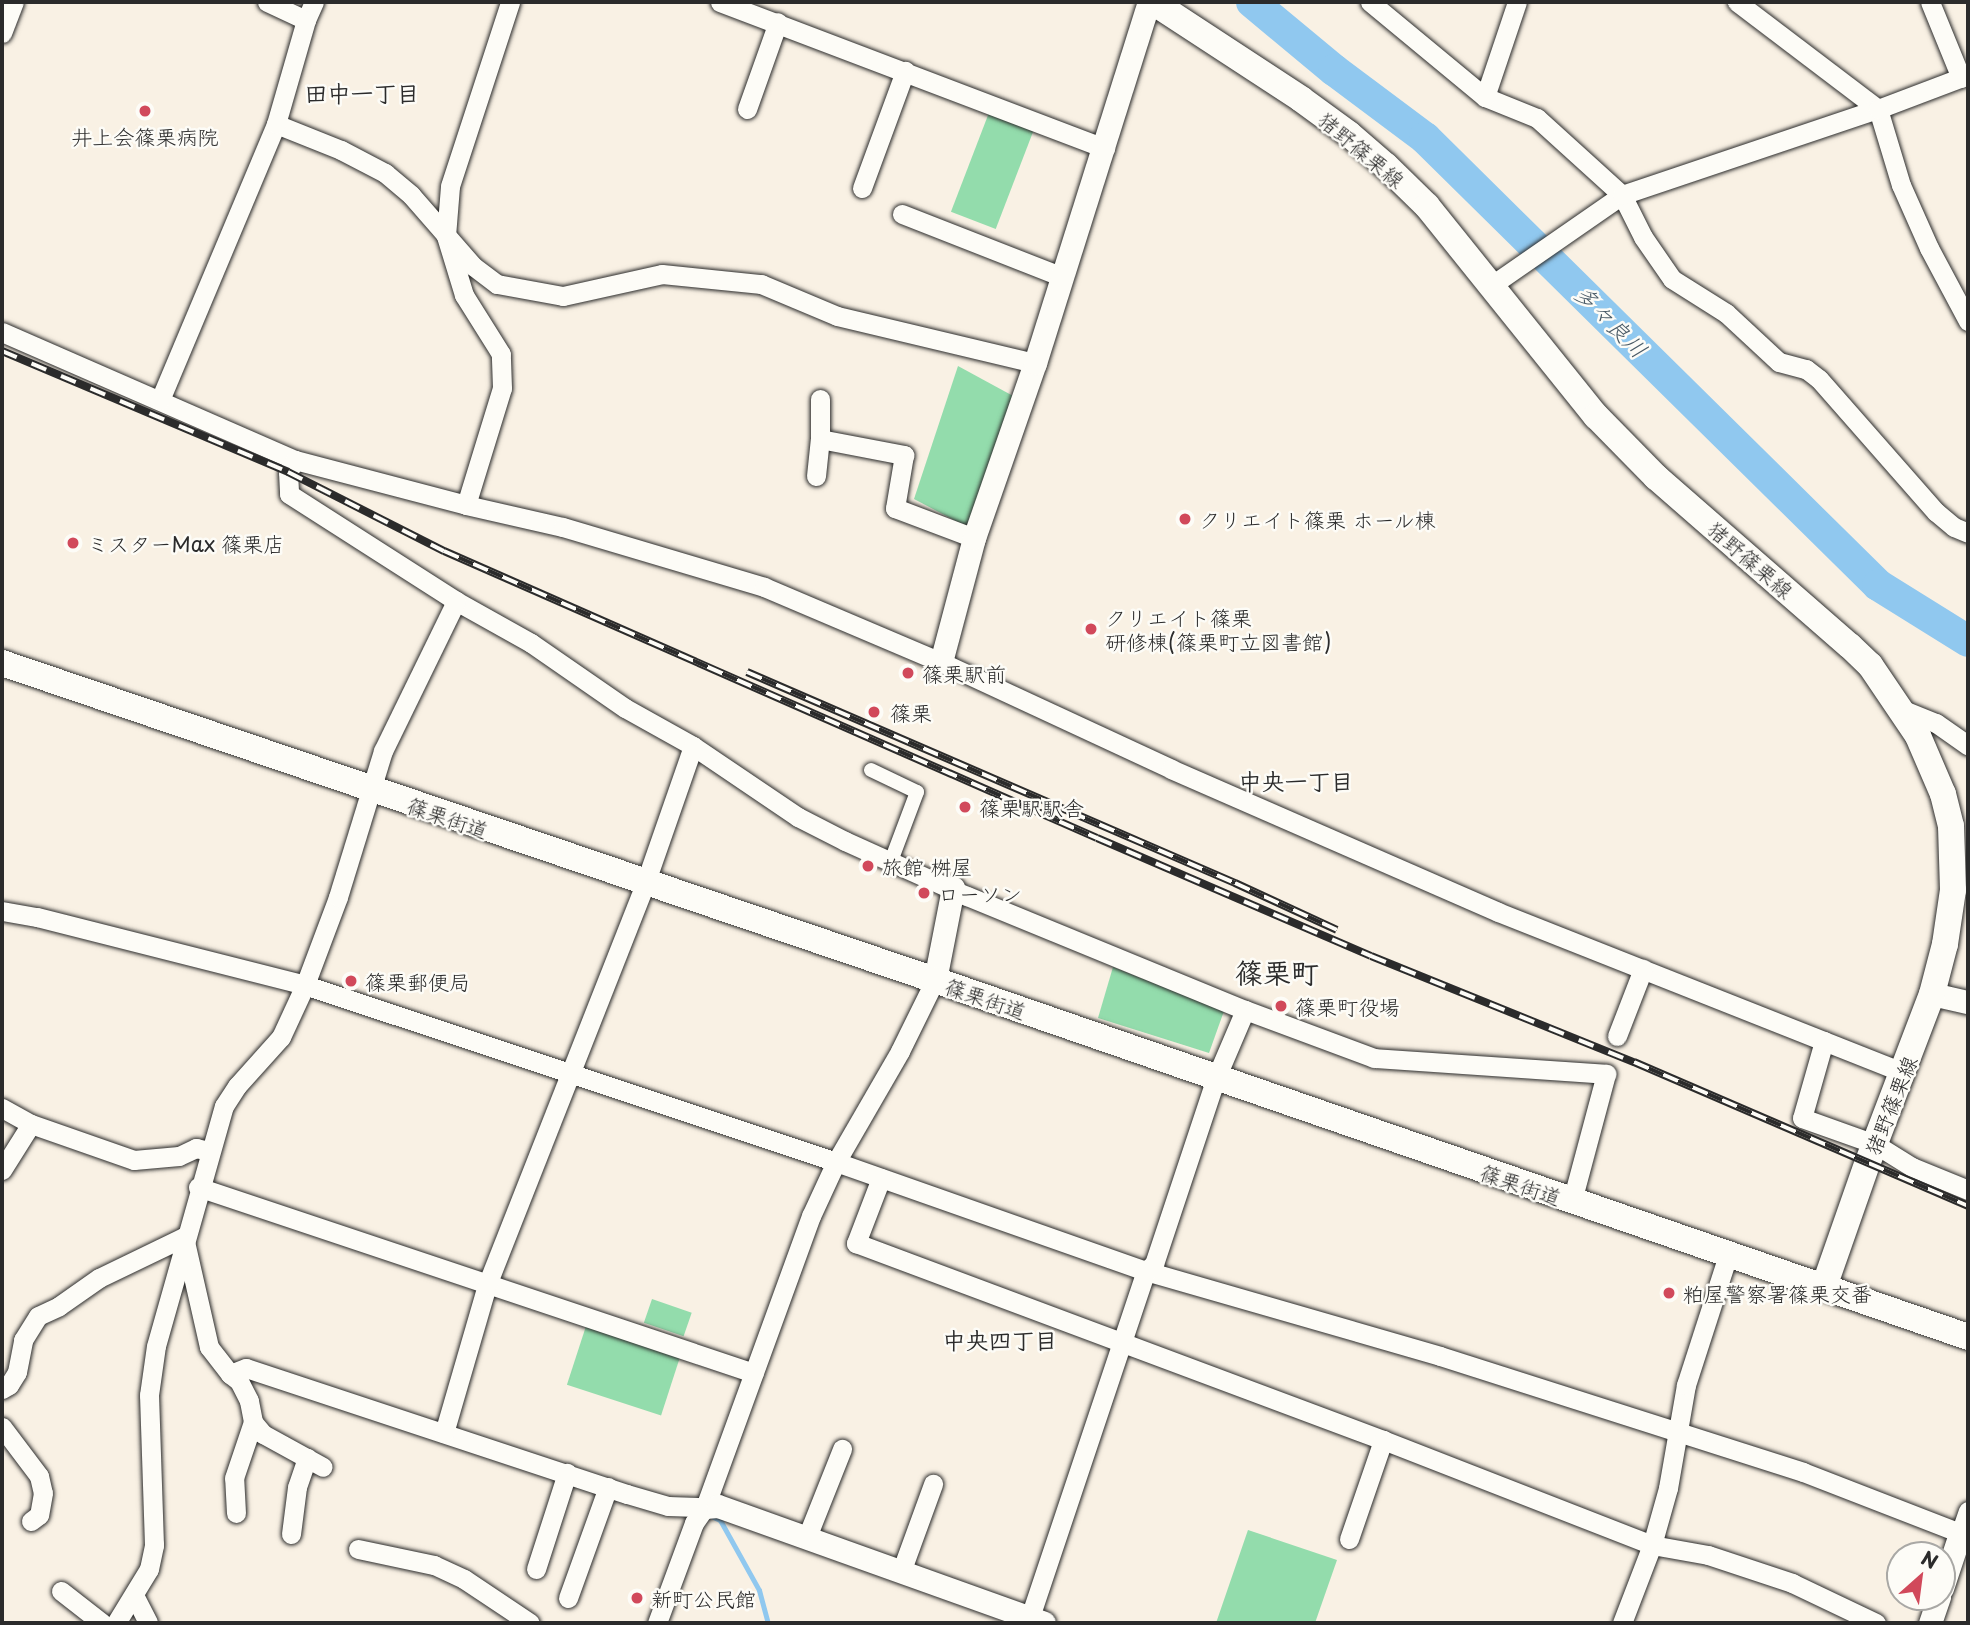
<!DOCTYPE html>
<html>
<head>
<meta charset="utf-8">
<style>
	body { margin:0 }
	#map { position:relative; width:1970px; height:1625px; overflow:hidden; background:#f9f1e4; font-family:"Playpen Sans","Klee One",sans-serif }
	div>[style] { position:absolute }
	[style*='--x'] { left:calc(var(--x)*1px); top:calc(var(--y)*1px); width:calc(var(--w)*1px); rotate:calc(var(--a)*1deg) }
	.green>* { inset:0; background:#93dcac; transform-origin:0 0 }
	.stream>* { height:5px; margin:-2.5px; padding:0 2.5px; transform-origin:2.5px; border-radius:2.5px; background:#90c8ef }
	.river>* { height:32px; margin:-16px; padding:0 16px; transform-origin:16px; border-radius:16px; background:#90c8ef }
	.roads { filter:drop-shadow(0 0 2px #2b2b2b) drop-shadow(0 0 2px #2b2b2b) }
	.pedestrian>* { height:14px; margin:-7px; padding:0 7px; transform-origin:7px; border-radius:7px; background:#fdfcf7 }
	.minor>* { height:19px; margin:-9.5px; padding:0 9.5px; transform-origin:9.5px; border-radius:9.5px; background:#fdfcf7 }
	.tertiary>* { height:23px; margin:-11.5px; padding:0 11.5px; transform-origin:11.5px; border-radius:11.5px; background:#fdfcf7 }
	.secondary>* { height:26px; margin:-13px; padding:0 13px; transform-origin:13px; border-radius:13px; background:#fdfcf7 }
	.rail>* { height:8px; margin-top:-4px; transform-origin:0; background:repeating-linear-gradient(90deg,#fdfcf7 0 16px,#2b2b2b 0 32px); box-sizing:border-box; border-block:2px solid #2b2b2b }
	.dots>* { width:19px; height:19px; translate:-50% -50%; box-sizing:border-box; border:4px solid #fdfcf7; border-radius:50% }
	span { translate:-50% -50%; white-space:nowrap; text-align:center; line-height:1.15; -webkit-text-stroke:5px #fdfcf7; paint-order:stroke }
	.poi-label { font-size:21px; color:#2b2b2b }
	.left { translate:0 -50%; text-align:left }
	.street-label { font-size:21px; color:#2b2b2b }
	.neighbourhood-label { font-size:23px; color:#2b2b2b; font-weight:700 }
	.water-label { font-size:23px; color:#495a66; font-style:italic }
	.district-label { font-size:28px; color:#2b2b2b; font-weight:700 }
	.frame { position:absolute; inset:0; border:4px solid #2b2b2b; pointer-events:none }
	.north { position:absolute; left:1886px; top:1541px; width:70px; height:70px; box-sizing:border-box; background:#fdfcf7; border:2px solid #a9a8a5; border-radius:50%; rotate:28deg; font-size:19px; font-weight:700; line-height:28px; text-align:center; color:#2b2b2b }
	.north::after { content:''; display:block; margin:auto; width:24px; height:32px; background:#d1495b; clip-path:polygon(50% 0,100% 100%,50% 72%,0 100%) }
</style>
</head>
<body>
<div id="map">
	<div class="green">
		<div style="left:990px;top:110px;width:48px;height:109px;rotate:21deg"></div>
		<div style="clip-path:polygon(958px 366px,1015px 397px,971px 529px,914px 499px)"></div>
		<div style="clip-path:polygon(1113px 967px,1224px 1011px,1209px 1053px,1098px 1018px)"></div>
		<div style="left:652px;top:1299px;width:42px;height:25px;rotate:19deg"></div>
		<div style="left:587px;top:1323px;width:99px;height:65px;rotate:18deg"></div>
		<div style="clip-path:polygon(1248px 1530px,1337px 1560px,1315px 1623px,1216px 1623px)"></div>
	</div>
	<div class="stream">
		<div style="--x:709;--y:1515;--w:12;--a:24"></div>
		<div style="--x:720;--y:1520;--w:80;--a:60.9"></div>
		<div style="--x:759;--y:1590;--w:34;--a:75"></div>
	</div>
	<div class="river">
		<div style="--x:1252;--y:2;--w:107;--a:39.7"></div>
		<div style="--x:1334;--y:70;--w:114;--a:36.8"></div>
		<div style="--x:1425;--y:138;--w:636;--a:44.62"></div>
		<div style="--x:1878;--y:585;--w:106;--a:31.9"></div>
	</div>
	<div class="roads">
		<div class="pedestrian">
			<div style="--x:871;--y:770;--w:51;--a:25.6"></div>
			<div style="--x:917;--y:792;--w:74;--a:110.6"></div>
		</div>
		<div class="minor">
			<div style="--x:267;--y:2;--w:43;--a:24.8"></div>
			<div style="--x:306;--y:20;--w:20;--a:-66"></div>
			<div style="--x:720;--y:2;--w:412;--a:20.8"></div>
			<div style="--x:1370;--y:2;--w:149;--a:39.6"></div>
			<div style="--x:1485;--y:97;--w:56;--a:22"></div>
			<div style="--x:1537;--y:118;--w:115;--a:42.2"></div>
			<div style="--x:1622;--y:195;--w:47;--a:63.4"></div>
			<div style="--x:1643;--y:237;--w:51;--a:55.4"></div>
			<div style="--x:1672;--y:279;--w:64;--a:32.2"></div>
			<div style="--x:1726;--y:313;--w:72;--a:42.8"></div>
			<div style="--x:1779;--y:362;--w:28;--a:15"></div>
			<div style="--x:1806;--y:369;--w:16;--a:38"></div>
			<div style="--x:1819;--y:379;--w:177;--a:48.7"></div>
			<div style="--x:1936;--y:512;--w:23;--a:40"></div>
			<div style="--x:1954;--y:527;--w:15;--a:23"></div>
			<div style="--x:1737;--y:2;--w:177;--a:37.2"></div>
			<div style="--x:1878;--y:109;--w:79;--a:73.2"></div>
			<div style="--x:1901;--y:185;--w:69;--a:66"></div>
			<div style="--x:1929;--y:248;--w:83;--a:61.9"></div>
			<div style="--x:1930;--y:2;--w:82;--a:67.8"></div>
			<div style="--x:2;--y:33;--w:33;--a:-69"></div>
			<div style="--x:1485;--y:97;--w:100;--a:-71.4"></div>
			<div style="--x:747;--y:109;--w:92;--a:-70.4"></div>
			<div style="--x:276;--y:124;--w:70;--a:21.8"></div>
			<div style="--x:341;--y:150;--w:50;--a:27.6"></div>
			<div style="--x:385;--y:173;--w:34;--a:40"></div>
			<div style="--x:411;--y:195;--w:94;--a:48.9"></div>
			<div style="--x:473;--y:266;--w:30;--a:37"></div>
			<div style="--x:497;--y:284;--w:67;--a:10.3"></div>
			<div style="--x:563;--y:296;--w:101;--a:-12.5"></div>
			<div style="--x:662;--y:274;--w:100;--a:5.8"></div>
			<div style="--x:761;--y:284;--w:82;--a:22.8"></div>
			<div style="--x:837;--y:316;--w:204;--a:13.4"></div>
			<div style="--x:862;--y:188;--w:125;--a:-69.8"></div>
			<div style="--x:902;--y:214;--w:173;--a:21.4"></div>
			<div style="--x:1492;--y:285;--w:158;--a:-34.7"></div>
			<div style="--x:1622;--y:195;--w:270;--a:-18.6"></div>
			<div style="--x:1878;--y:109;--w:96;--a:-20.7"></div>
			<div style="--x:2;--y:332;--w:320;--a:23.6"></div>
			<div style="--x:295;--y:460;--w:177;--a:14.7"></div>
			<div style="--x:466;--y:505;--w:99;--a:12.8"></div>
			<div style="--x:563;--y:527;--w:210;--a:16.6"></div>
			<div style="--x:764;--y:587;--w:192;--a:23"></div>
			<div style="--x:941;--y:662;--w:254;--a:24.9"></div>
			<div style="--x:1171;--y:769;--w:357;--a:23.6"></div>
			<div style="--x:1498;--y:912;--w:437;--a:21.6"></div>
			<div style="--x:820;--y:399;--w:40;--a:90"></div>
			<div style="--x:820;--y:439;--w:86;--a:10.8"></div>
			<div style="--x:904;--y:455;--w:54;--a:99.6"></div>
			<div style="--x:895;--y:508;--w:85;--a:20.8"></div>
			<div style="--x:160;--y:400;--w:299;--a:-67.2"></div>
			<div style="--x:276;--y:124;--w:108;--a:-73.9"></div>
			<div style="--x:295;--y:460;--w:14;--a:120"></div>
			<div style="--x:288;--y:472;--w:22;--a:87"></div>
			<div style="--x:289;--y:494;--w:198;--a:32.6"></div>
			<div style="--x:456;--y:601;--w:86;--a:29.2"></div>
			<div style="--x:531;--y:643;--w:114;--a:34.7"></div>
			<div style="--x:625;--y:708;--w:78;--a:29.2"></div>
			<div style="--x:693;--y:746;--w:127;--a:34.1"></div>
			<div style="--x:798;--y:817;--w:53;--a:27.1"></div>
			<div style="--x:845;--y:841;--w:134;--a:24.3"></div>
			<div style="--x:967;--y:896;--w:300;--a:22.3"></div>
			<div style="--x:1245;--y:1010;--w:138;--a:20.4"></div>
			<div style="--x:1374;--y:1058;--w:233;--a:3.9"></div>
			<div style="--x:1606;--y:1074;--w:131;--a:105"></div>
			<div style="--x:816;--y:476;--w:37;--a:-84"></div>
			<div style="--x:466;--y:505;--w:122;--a:-72.9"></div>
			<div style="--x:502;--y:388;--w:34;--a:-92"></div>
			<div style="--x:501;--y:354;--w:70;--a:-122.1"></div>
			<div style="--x:464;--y:295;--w:62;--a:-107"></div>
			<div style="--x:446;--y:236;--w:50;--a:-85.4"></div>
			<div style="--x:450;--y:186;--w:194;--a:-71.9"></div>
			<div style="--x:1901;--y:709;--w:38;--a:22"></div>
			<div style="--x:1936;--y:723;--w:39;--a:35"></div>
			<div style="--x:2;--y:911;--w:36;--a:10"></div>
			<div style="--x:37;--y:917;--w:276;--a:14.2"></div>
			<div style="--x:305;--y:985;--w:560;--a:18.43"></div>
			<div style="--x:836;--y:1162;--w:329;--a:19.4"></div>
			<div style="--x:1146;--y:1271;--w:306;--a:16.1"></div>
			<div style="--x:1440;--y:1356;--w:381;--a:17.7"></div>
			<div style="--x:1803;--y:1472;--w:177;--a:21.2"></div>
			<div style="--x:1617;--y:1036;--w:72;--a:-68.8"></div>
			<div style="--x:1824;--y:1041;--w:80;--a:105.9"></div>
			<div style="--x:1802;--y:1118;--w:77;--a:19.6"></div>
			<div style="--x:1875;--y:1144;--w:44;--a:31.9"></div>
			<div style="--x:1912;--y:1167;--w:61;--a:22.3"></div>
			<div style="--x:2;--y:1108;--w:33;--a:29"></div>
			<div style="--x:31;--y:1124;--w:109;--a:19.3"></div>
			<div style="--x:134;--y:1160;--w:45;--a:-5.1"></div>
			<div style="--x:179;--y:1156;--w:19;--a:-25"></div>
			<div style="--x:196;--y:1148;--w:13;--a:13"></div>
			<div style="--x:2;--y:1170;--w:54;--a:-57.8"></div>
			<div style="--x:881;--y:1178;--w:70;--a:111"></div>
			<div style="--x:856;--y:1243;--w:563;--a:20.5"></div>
			<div style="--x:1383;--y:1440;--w:289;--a:21.3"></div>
			<div style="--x:1652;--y:1545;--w:57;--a:10.1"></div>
			<div style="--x:1708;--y:1555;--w:89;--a:18.4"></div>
			<div style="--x:1792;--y:1583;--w:93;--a:25.5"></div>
			<div style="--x:198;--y:1187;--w:586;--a:18.5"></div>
			<div style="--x:230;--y:1374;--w:11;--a:38"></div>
			<div style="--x:239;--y:1381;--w:22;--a:63"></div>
			<div style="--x:249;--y:1401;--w:21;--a:79"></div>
			<div style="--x:253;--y:1422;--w:16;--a:50"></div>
			<div style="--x:263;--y:1434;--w:68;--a:28.8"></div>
			<div style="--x:2;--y:1389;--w:8;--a:-30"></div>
			<div style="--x:9;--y:1385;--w:15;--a:-58"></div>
			<div style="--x:17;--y:1372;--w:33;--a:-79"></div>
			<div style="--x:23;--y:1340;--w:28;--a:-58"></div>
			<div style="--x:38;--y:1316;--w:23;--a:-25"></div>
			<div style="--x:59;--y:1306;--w:49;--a:-35"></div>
			<div style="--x:99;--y:1278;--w:94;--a:-25.8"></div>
			<div style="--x:184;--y:1237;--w:113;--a:77.2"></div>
			<div style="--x:209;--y:1347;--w:34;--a:52"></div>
			<div style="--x:230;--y:1374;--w:17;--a:-21"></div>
			<div style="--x:246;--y:1368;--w:401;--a:18.3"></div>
			<div style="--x:627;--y:1494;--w:43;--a:16.3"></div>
			<div style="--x:668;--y:1506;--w:37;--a:2"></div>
			<div style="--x:2;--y:1427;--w:61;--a:52.9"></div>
			<div style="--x:39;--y:1476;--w:17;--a:77"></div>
			<div style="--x:43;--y:1493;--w:22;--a:100"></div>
			<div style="--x:39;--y:1515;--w:10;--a:143"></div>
			<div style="--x:444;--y:1433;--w:154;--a:-73.8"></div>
			<div style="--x:487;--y:1285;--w:431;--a:-68.5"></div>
			<div style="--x:645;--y:884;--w:146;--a:-70.8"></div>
			<div style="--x:236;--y:1513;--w:35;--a:-93"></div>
			<div style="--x:234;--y:1478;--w:59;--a:-71.3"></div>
			<div style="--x:1961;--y:1531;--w:21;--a:-71"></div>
			<div style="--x:291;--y:1534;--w:47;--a:-82.7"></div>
			<div style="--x:297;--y:1487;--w:31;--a:-71"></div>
			<div style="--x:807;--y:1537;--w:95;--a:-68.3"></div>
			<div style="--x:1349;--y:1539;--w:105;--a:-71"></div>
			<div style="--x:358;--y:1549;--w:78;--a:11.9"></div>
			<div style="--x:434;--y:1565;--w:33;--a:25"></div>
			<div style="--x:464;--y:1579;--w:79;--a:33.7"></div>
			<div style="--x:536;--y:1569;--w:101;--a:-72.1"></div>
			<div style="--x:901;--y:1572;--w:94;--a:-70"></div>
			<div style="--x:61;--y:1591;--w:52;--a:38"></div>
			<div style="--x:134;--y:1595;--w:31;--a:63"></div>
			<div style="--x:568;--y:1598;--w:118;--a:-70.2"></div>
			<div style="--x:116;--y:1623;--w:63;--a:-58.6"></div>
			<div style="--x:149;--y:1569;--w:25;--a:-78"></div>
			<div style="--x:154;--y:1545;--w:150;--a:-91.9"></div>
			<div style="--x:149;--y:1395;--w:49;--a:-81.9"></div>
			<div style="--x:156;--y:1346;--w:249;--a:-74.2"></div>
			<div style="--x:224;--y:1106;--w:24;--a:-57"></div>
			<div style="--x:237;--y:1086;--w:66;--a:-48.1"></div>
			<div style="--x:281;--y:1037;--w:57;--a:-65.2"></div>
			<div style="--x:305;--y:985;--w:94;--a:-69.4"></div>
			<div style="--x:338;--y:897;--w:153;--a:-72.9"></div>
			<div style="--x:383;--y:751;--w:167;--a:-64"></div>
			<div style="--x:657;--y:1623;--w:107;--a:-69.7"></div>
			<div style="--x:694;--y:1523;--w:19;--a:-55"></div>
			<div style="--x:705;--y:1507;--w:310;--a:-70"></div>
			<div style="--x:811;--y:1216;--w:60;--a:-65.2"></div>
			<div style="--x:836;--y:1162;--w:128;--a:-60"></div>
			<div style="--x:900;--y:1051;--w:79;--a:-63.8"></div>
			<div style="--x:1028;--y:1623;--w:371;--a:-71.5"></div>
			<div style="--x:1146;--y:1271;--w:11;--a:-41"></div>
			<div style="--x:1154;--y:1264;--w:196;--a:-71.6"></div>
			<div style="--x:1216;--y:1078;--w:74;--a:-66.9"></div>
			<div style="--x:1622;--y:1623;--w:84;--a:-69"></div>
			<div style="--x:1652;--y:1545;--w:59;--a:-74.3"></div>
			<div style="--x:1668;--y:1488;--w:105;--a:-80.1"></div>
			<div style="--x:1686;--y:1385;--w:137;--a:-72.1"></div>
		</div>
		<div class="tertiary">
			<div style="--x:941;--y:662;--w:128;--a:-75.1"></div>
			<div style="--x:974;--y:538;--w:185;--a:-70.8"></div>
			<div style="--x:1035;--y:363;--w:379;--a:-72.5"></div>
			<div style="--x:935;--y:980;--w:94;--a:-78.9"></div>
			<div style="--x:1932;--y:994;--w:37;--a:13"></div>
			<div style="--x:705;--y:1507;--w:13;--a:-4"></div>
			<div style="--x:718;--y:1506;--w:346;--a:19.7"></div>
			<div style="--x:1942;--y:1588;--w:60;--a:-71.6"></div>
			<div style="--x:1930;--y:1623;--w:28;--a:-71"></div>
		</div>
		<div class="secondary">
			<div style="--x:1153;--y:2;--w:177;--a:33.2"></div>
			<div style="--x:1301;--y:99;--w:59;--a:36.1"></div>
			<div style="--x:1349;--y:134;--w:49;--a:40.9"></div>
			<div style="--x:1386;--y:166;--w:57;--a:44.3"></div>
			<div style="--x:1427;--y:206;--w:270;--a:51.2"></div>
			<div style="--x:1596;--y:416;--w:86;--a:45.5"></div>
			<div style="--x:1656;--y:477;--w:257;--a:41.1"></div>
			<div style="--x:1850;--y:646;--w:28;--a:44"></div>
			<div style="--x:1870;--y:665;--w:86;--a:55.9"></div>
			<div style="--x:1918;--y:736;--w:63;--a:66.7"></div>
			<div style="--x:1943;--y:794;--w:33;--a:76"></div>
			<div style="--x:1951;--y:826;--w:64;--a:88.2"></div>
			<div style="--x:1953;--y:890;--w:55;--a:98.4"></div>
			<div style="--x:1945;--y:944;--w:52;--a:104.6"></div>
			<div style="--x:1932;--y:994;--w:182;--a:110.9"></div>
			<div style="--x:1867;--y:1164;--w:130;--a:109.3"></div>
			<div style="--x:2;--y:663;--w:985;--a:18.77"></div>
			<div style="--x:935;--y:980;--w:1093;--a:19.06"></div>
		</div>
	</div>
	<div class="rail">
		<div style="--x:2;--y:351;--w:311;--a:22.9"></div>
		<div style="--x:288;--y:472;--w:175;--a:26.9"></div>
		<div style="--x:444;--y:551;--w:713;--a:23.73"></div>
		<div style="--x:1097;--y:838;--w:298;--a:23.3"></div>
		<div style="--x:1371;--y:956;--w:284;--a:22"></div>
		<div style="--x:1634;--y:1062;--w:364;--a:23.3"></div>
		<div style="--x:747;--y:672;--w:532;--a:23.38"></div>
		<div style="--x:1235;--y:883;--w:112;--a:24.7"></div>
	</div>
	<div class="dots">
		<div style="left:145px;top:111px;background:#d1495b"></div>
		<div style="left:1185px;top:519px;background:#d1495b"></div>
		<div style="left:73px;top:543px;background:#d1495b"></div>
		<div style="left:1091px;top:629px;background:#d1495b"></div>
		<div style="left:908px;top:673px;background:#d1495b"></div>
		<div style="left:874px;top:712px;background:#d1495b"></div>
		<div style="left:965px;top:807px;background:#d1495b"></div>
		<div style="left:868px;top:866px;background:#d1495b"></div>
		<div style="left:924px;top:893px;background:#d1495b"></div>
		<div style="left:351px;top:981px;background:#d1495b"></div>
		<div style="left:1281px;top:1006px;background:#d1495b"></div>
		<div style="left:1669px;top:1293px;background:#d1495b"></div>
		<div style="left:637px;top:1598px;background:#d1495b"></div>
	</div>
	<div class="poi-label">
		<span style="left:145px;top:136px">井上会篠栗病院</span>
		<span class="left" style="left:1199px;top:519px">クリエイト篠栗 ホール棟</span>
		<span class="left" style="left:87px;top:543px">ミスターMax 篠栗店</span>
		<span class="left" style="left:1105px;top:629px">クリエイト篠栗<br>研修棟(篠栗町立図書館)</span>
		<span class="left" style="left:922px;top:673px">篠栗駅前</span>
		<span class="left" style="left:890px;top:712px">篠栗</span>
		<span class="left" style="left:979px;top:807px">篠栗駅駅舎</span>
		<span class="left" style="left:882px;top:866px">旅館 桝屋</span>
		<span class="left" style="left:938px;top:893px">ローソン</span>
		<span class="left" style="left:365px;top:981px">篠栗郵便局</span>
		<span class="left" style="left:1295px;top:1006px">篠栗町役場</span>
		<span class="left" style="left:1683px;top:1293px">粕屋警察署篠栗交番</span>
		<span class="left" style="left:651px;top:1598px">新町公民館</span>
	</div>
	<div class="street-label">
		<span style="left:1362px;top:149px;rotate:40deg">猪野篠栗線</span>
		<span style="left:1751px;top:559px;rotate:41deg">猪野篠栗線</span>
		<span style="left:448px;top:817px;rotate:19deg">篠栗街道</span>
		<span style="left:986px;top:998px;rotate:19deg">篠栗街道</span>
		<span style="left:1890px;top:1105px;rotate:-68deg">猪野篠栗線</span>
		<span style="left:1521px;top:1184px;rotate:19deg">篠栗街道</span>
	</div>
	<div class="neighbourhood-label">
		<span style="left:362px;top:93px">田中一丁目</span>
		<span style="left:1296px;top:781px">中央一丁目</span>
		<span style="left:1000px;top:1340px">中央四丁目</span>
	</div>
	<div class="water-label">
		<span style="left:1611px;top:321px;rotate:45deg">多々良川</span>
	</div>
	<div class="district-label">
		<span style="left:1277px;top:972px">篠栗町</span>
	</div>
	<div class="frame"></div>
	<div class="north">N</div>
</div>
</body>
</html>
